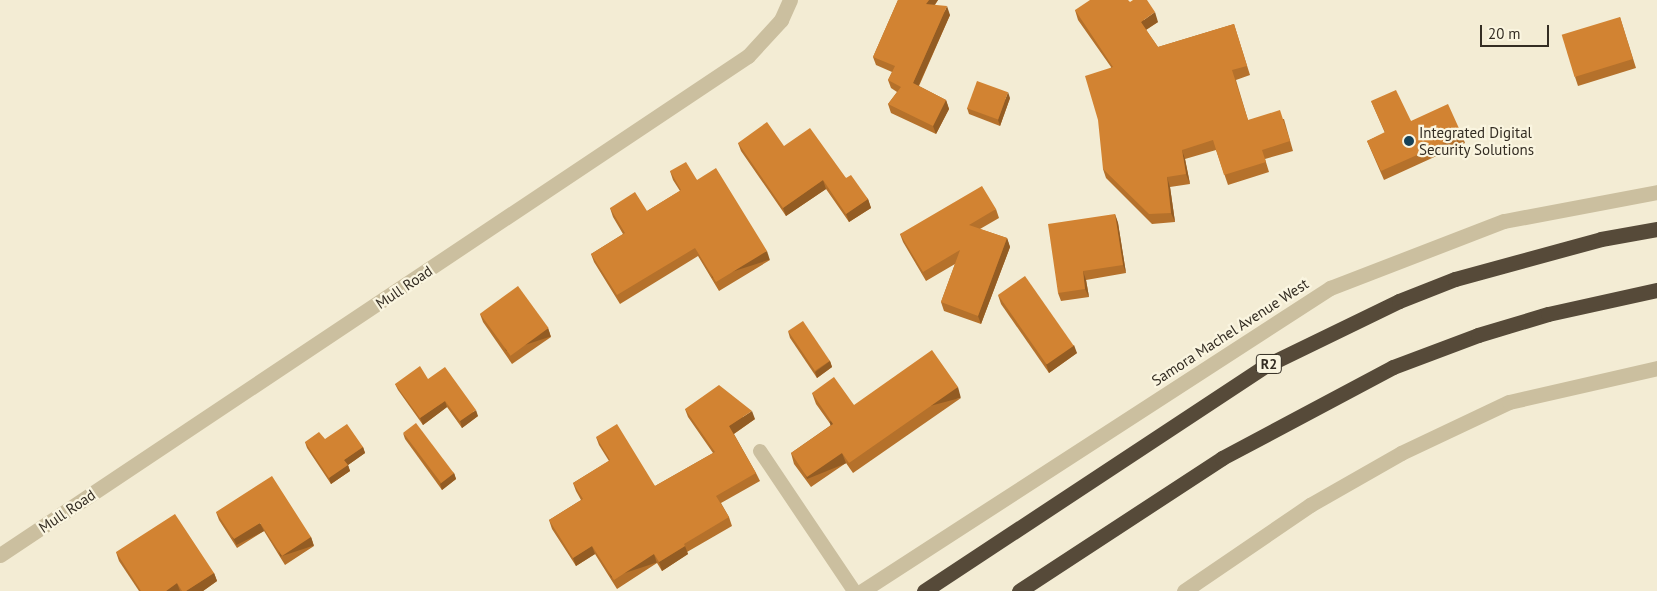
<!DOCTYPE html>
<html>
<head>
<meta charset="utf-8">
<style>
	body { margin:0 }
	#map { position:relative; width:1657px; height:591px; overflow:hidden; background:#f3ecd4; font-family:"PT Sans",sans-serif }
	div>[style] { position:absolute }
	[style*='--x'] { left:calc(var(--x)*1px); top:calc(var(--y)*1px); width:calc(var(--w)*1px); rotate:calc(var(--a)*1deg) }
	.lane>* { height:14px; margin:-7px; padding:0 7px; transform-origin:7px; border-radius:7px; background:#cbbf9f }
	.street>* { height:15px; margin:-7.5px; padding:0 7.5px; transform-origin:7.5px; border-radius:7.5px; background:#cbbf9f }
	.highway>* { height:15px; margin:-7.5px; padding:0 7.5px; transform-origin:7.5px; border-radius:7.5px; background:#564a39 }
	.wall>* { inset:0; background:#b5712b }
	.shaded-wall>* { inset:0; background:#935c23; transform-origin:0 0 }
	.building>* { inset:0; background:#d28332; transform-origin:0 0 }
	.dots>* { width:14px; height:14px; translate:-50% -50%; box-sizing:border-box; border:2px solid #faf5e0; border-radius:50% }
	span { translate:-50% -50%; white-space:nowrap; text-align:center; line-height:1.15; -webkit-text-stroke:4.5px #faf5e0; paint-order:stroke }
	.shield-label span { padding:1px 4px; background:#faf5e0; border:1px solid; border-radius:4px; -webkit-text-stroke-width:0 }
	.shield-label { font-size:14px; color:#342d23; font-weight:700 }
	.poi-label { font-size:15px; color:#342d23 }
	.left { translate:0 -50%; text-align:left }
	.street-label { font-size:15px; color:#342d23 }
	.scale { position:absolute; left:1480px; top:25px; width:69px; height:22px; box-sizing:border-box; border:2px solid #342d23; border-top:0; padding-left:6px; font-size:15px; line-height:18px; white-space:nowrap; color:#342d23; -webkit-text-stroke:4px #faf5e0; paint-order:stroke }
</style>
</head>
<body>
<div id="map">
	<div class="lane">
		<div style="--x:760;--y:451;--w:169;--a:56.1"></div>
	</div>
	<div class="street">
		<div style="--x:0;--y:555;--w:899;--a:-33.71"></div>
		<div style="--x:748;--y:56;--w:49;--a:-47.5"></div>
		<div style="--x:781;--y:20;--w:22;--a:-66"></div>
		<div style="--x:862;--y:591;--w:558;--a:-32.92"></div>
		<div style="--x:1330;--y:288;--w:186;--a:-21.1"></div>
		<div style="--x:1504;--y:221;--w:156;--a:-10.7"></div>
		<div style="--x:1184;--y:591;--w:153;--a:-34.3"></div>
		<div style="--x:1310;--y:505;--w:105;--a:-29.7"></div>
		<div style="--x:1401;--y:453;--w:119;--a:-25.3"></div>
		<div style="--x:1509;--y:402;--w:152;--a:-12.9"></div>
	</div>
	<div class="highway">
		<div style="--x:924;--y:591;--w:409;--a:-33.4"></div>
		<div style="--x:1265;--y:366;--w:149;--a:-25.9"></div>
		<div style="--x:1399;--y:301;--w:60;--a:-21.4"></div>
		<div style="--x:1455;--y:279;--w:151;--a:-15.3"></div>
		<div style="--x:1601;--y:239;--w:57;--a:-10.1"></div>
		<div style="--x:1019;--y:591;--w:243;--a:-33.2"></div>
		<div style="--x:1222;--y:458;--w:194;--a:-28"></div>
		<div style="--x:1393;--y:367;--w:91;--a:-20.6"></div>
		<div style="--x:1478;--y:335;--w:73;--a:-16.7"></div>
		<div style="--x:1548;--y:314;--w:112;--a:-12.4"></div>
	</div>
	<div class="wall">
		<div style="clip-path:polygon(898px 0,938px 0,935px 5px,950px 15px,919px 86px,946px 100px,949px 109px,936px 134px,891px 113px,888px 104px,897px 92px,891px 88px,888px 80px,892px 72px,876px 65px,873px 57px)"></div>
		<div style="clip-path:polygon(1075px 10px,1158px 22px,1146px 30px,1158px 47px,1234px 24px,1250px 75px,1236px 80px,1248px 120px,1284px 119px,1293px 151px,1265px 159px,1269px 172px,1228px 185px,1216px 150px,1185px 159px,1190px 184px,1170px 187px,1175px 222px,1152px 224px,1106px 178px,1103px 169px,1111px 67px,1078px 20px)"></div>
		<div style="clip-path:polygon(1620px 17px,1636px 68px,1578px 86px,1575px 77px)"></div>
		<div style="clip-path:polygon(1010px 98px,1000px 126px,969px 114px,967px 108px)"></div>
		<div style="clip-path:polygon(1371px 101px,1411px 121px,1462px 135px,1465px 143px,1384px 180px,1367px 141px,1385px 133px)"></div>
		<div style="clip-path:polygon(738px 143px,784px 146px,846px 178px,868px 199px,871px 208px,849px 222px,826px 189px,786px 216px,741px 151px)"></div>
		<div style="clip-path:polygon(670px 171px,697px 180px,770px 260px,719px 291px,698px 256px,620px 304px,594px 262px,591px 254px,623px 234px,613px 217px,610px 208px,647px 211px,680px 191px,673px 180px)"></div>
		<div style="clip-path:polygon(996px 209px,999px 218px,980px 229px,1007px 238px,1010px 247px,981px 324px,944px 311px,941px 302px,955px 264px,926px 281px,903px 242px,900px 234px)"></div>
		<div style="clip-path:polygon(1115px 214px,1118px 223px,1126px 273px,1086px 280px,1089px 297px,1061px 301px,1058px 293px)"></div>
		<div style="clip-path:polygon(998px 295px,1077px 353px,1049px 373px,1001px 304px)"></div>
		<div style="clip-path:polygon(480px 314px,548px 328px,551px 337px,512px 364px,483px 322px)"></div>
		<div style="clip-path:polygon(788px 331px,830px 361px,832px 367px,817px 378px,790px 338px)"></div>
		<div style="clip-path:polygon(428px 379px,478px 416px,462px 428px,447px 407px,423px 425px,398px 390px,395px 384px)"></div>
		<div style="clip-path:polygon(812px 393px,854px 405px,961px 398px,853px 473px,846px 463px,811px 487px,794px 464px,791px 453px,831px 425px,816px 404px)"></div>
		<div style="clip-path:polygon(685px 409px,755px 419px,734px 434px,756px 473px,760px 481px,721px 503px,729px 517px,732px 526px,687px 552px,688px 554px,662px 571px,657px 563px,617px 589px,595px 554px,576px 566px,552px 529px,549px 520px,581px 500px,576px 491px,573px 483px,609px 461px,599px 445px,596px 437px,655px 486px,713px 453px,688px 417px)"></div>
		<div style="clip-path:polygon(403px 433px,454px 473px,456px 479px,442px 490px,405px 439px)"></div>
		<div style="clip-path:polygon(325px 439px,363px 447px,365px 453px,348px 465px,350px 471px,331px 484px,307px 448px,305px 442px)"></div>
		<div style="clip-path:polygon(216px 512px,311px 537px,314px 546px,285px 565px,264px 531px,237px 548px,219px 520px)"></div>
		<div style="clip-path:polygon(116px 552px,214px 573px,217px 581px,203px 591px,139px 591px,119px 561px)"></div>
	</div>
	<div class="shaded-wall">
		<div style="clip-path:polygon(929px 0,938px 0,929px 12px,926px 4px)"></div>
		<div style="clip-path:polygon(947px 6px,950px 15px,916px 91px,913px 83px)"></div>
		<div style="clip-path:polygon(1155px 12px,1158px 22px,1144px 31px,1141px 22px)"></div>
		<div style="clip-path:polygon(1008px 92px,1010px 98px,1000px 126px,998px 120px)"></div>
		<div style="clip-path:polygon(946px 100px,949px 109px,936px 134px,933px 126px)"></div>
		<div style="clip-path:polygon(1182px 150px,1185px 159px,1190px 184px,1186px 174px)"></div>
		<div style="clip-path:polygon(1167px 177px,1170px 187px,1175px 222px,1171px 213px)"></div>
		<div style="clip-path:polygon(823px 180px,826px 189px,786px 216px,783px 208px)"></div>
		<div style="clip-path:polygon(868px 199px,871px 208px,849px 222px,846px 214px)"></div>
		<div style="clip-path:polygon(1115px 214px,1118px 223px,1126px 273px,1123px 265px)"></div>
		<div style="clip-path:polygon(1007px 238px,1010px 247px,981px 324px,978px 316px)"></div>
		<div style="left:767px;top:251px;width:9px;height:60px;rotate:72deg"></div>
		<div style="clip-path:polygon(1083px 271px,1086px 280px,1089px 297px,1085px 289px)"></div>
		<div style="left:548px;top:328px;width:9px;height:47px;rotate:72deg"></div>
		<div style="clip-path:polygon(1074px 345px,1077px 353px,1049px 373px,1046px 364px)"></div>
		<div style="clip-path:polygon(830px 361px,832px 367px,817px 378px,815px 372px)"></div>
		<div style="left:958px;top:387px;width:11px;height:133px;rotate:75deg"></div>
		<div style="clip-path:polygon(445px 401px,447px 407px,423px 425px,420px 418px)"></div>
		<div style="clip-path:polygon(476px 410px,478px 416px,462px 428px,460px 421px)"></div>
		<div style="clip-path:polygon(752px 411px,755px 419px,732px 435px,729px 426px)"></div>
		<div style="clip-path:polygon(363px 447px,365px 453px,348px 465px,350px 471px,331px 484px,329px 478px,344px 460px)"></div>
		<div style="left:842px;top:453px;width:11px;height:42px;rotate:68deg"></div>
		<div style="clip-path:polygon(454px 473px,456px 479px,442px 490px,440px 484px)"></div>
		<div style="left:260px;top:523px;width:9px;height:31px;rotate:63deg"></div>
		<div style="left:311px;top:537px;width:9px;height:35px;rotate:72deg"></div>
		<div style="clip-path:polygon(592px 546px,595px 554px,576px 566px,573px 558px)"></div>
		<div style="clip-path:polygon(685px 546px,688px 554px,662px 571px,659px 562px)"></div>
		<div style="left:654px;top:554px;width:9px;height:48px;rotate:72deg"></div>
		<div style="clip-path:polygon(214px 573px,217px 581px,203px 591px,186px 591px)"></div>
		<div style="clip-path:polygon(177px 583px,180px 591px,166px 591px)"></div>
	</div>
	<div class="building">
		<div style="clip-path:polygon(898px 0,929px 0,926px 4px,947px 6px,913px 83px,946px 100px,933px 126px,888px 104px,901px 87px,888px 80px,895px 66px,873px 57px)"></div>
		<div style="clip-path:polygon(1090px 0,1128px 0,1130px 2px,1133px 0,1147px 0,1155px 12px,1141px 22px,1158px 47px,1234px 24px,1247px 66px,1232px 70px,1248px 120px,1280px 110px,1290px 141px,1262px 150px,1266px 162px,1224px 175px,1213px 140px,1182px 150px,1186px 174px,1167px 177px,1171px 213px,1149px 214px,1103px 169px,1098px 120px,1085px 76px,1113px 67px,1075px 10px)"></div>
		<div style="left:1620px;top:17px;width:44px;height:61px;rotate:73deg"></div>
		<div style="left:977px;top:81px;width:33px;height:29px;rotate:20deg"></div>
		<div style="clip-path:polygon(1396px 90px,1411px 121px,1448px 104px,1462px 135px,1381px 171px,1367px 141px,1385px 132px,1371px 101px)"></div>
		<div style="clip-path:polygon(767px 122px,784px 146px,810px 128px,846px 178px,851px 175px,868px 199px,846px 214px,823px 180px,783px 208px,738px 143px)"></div>
		<div style="clip-path:polygon(686px 162px,697px 180px,716px 168px,767px 251px,716px 282px,695px 248px,617px 295px,591px 254px,625px 233px,610px 208px,635px 192px,647px 211px,681px 190px,670px 171px)"></div>
		<div style="clip-path:polygon(982px 186px,996px 209px,969px 225px,1007px 238px,978px 316px,941px 302px,960px 250px,923px 272px,900px 234px)"></div>
		<div style="clip-path:polygon(1115px 214px,1123px 265px,1083px 271px,1085px 289px,1058px 293px,1048px 224px)"></div>
		<div style="left:1025px;top:276px;width:85px;height:33px;rotate:55deg"></div>
		<div style="left:518px;top:286px;width:52px;height:47px;rotate:54deg"></div>
		<div style="left:803px;top:321px;width:48px;height:18px;rotate:56deg"></div>
		<div style="clip-path:polygon(932px 350px,958px 387px,849px 463px,842px 453px,807px 477px,791px 453px,833px 424px,812px 393px,834px 377px,854px 405px)"></div>
		<div style="clip-path:polygon(420px 366px,428px 379px,445px 367px,476px 410px,460px 421px,445px 401px,420px 418px,395px 384px)"></div>
		<div style="clip-path:polygon(719px 385px,752px 411px,729px 426px,756px 473px,716px 496px,729px 517px,684px 544px,685px 546px,659px 562px,654px 554px,614px 580px,592px 546px,573px 558px,549px 520px,583px 499px,573px 483px,610px 460px,596px 437px,617px 424px,655px 486px,715px 452px,685px 409px)"></div>
		<div style="left:416px;top:423px;width:63px;height:16px;rotate:53deg"></div>
		<div style="clip-path:polygon(347px 424px,363px 447px,344px 460px,348px 465px,329px 478px,305px 442px,319px 432px,325px 439px)"></div>
		<div style="clip-path:polygon(272px 476px,311px 537px,282px 556px,260px 523px,234px 539px,216px 512px)"></div>
		<div style="clip-path:polygon(175px 514px,214px 573px,186px 591px,182px 591px,177px 583px,166px 591px,141px 591px,116px 552px)"></div>
	</div>
	<div class="dots">
		<div style="left:1409px;top:141px;background:#164258"></div>
	</div>
	<div class="shield-label">
		<span style="left:1269px;top:364px">R2</span>
	</div>
	<div class="poi-label">
		<span class="left" style="left:1419px;top:141px">Integrated Digital<br>Security Solutions</span>
	</div>
	<div class="street-label">
		<span style="left:404px;top:287px;rotate:-34deg">Mull Road</span>
		<span style="left:1230px;top:332px;rotate:-33deg">Samora Machel Avenue West</span>
		<span style="left:67px;top:511px;rotate:-34deg">Mull Road</span>
	</div>
	<div class="scale">20 m</div>
</div>
</body>
</html>
